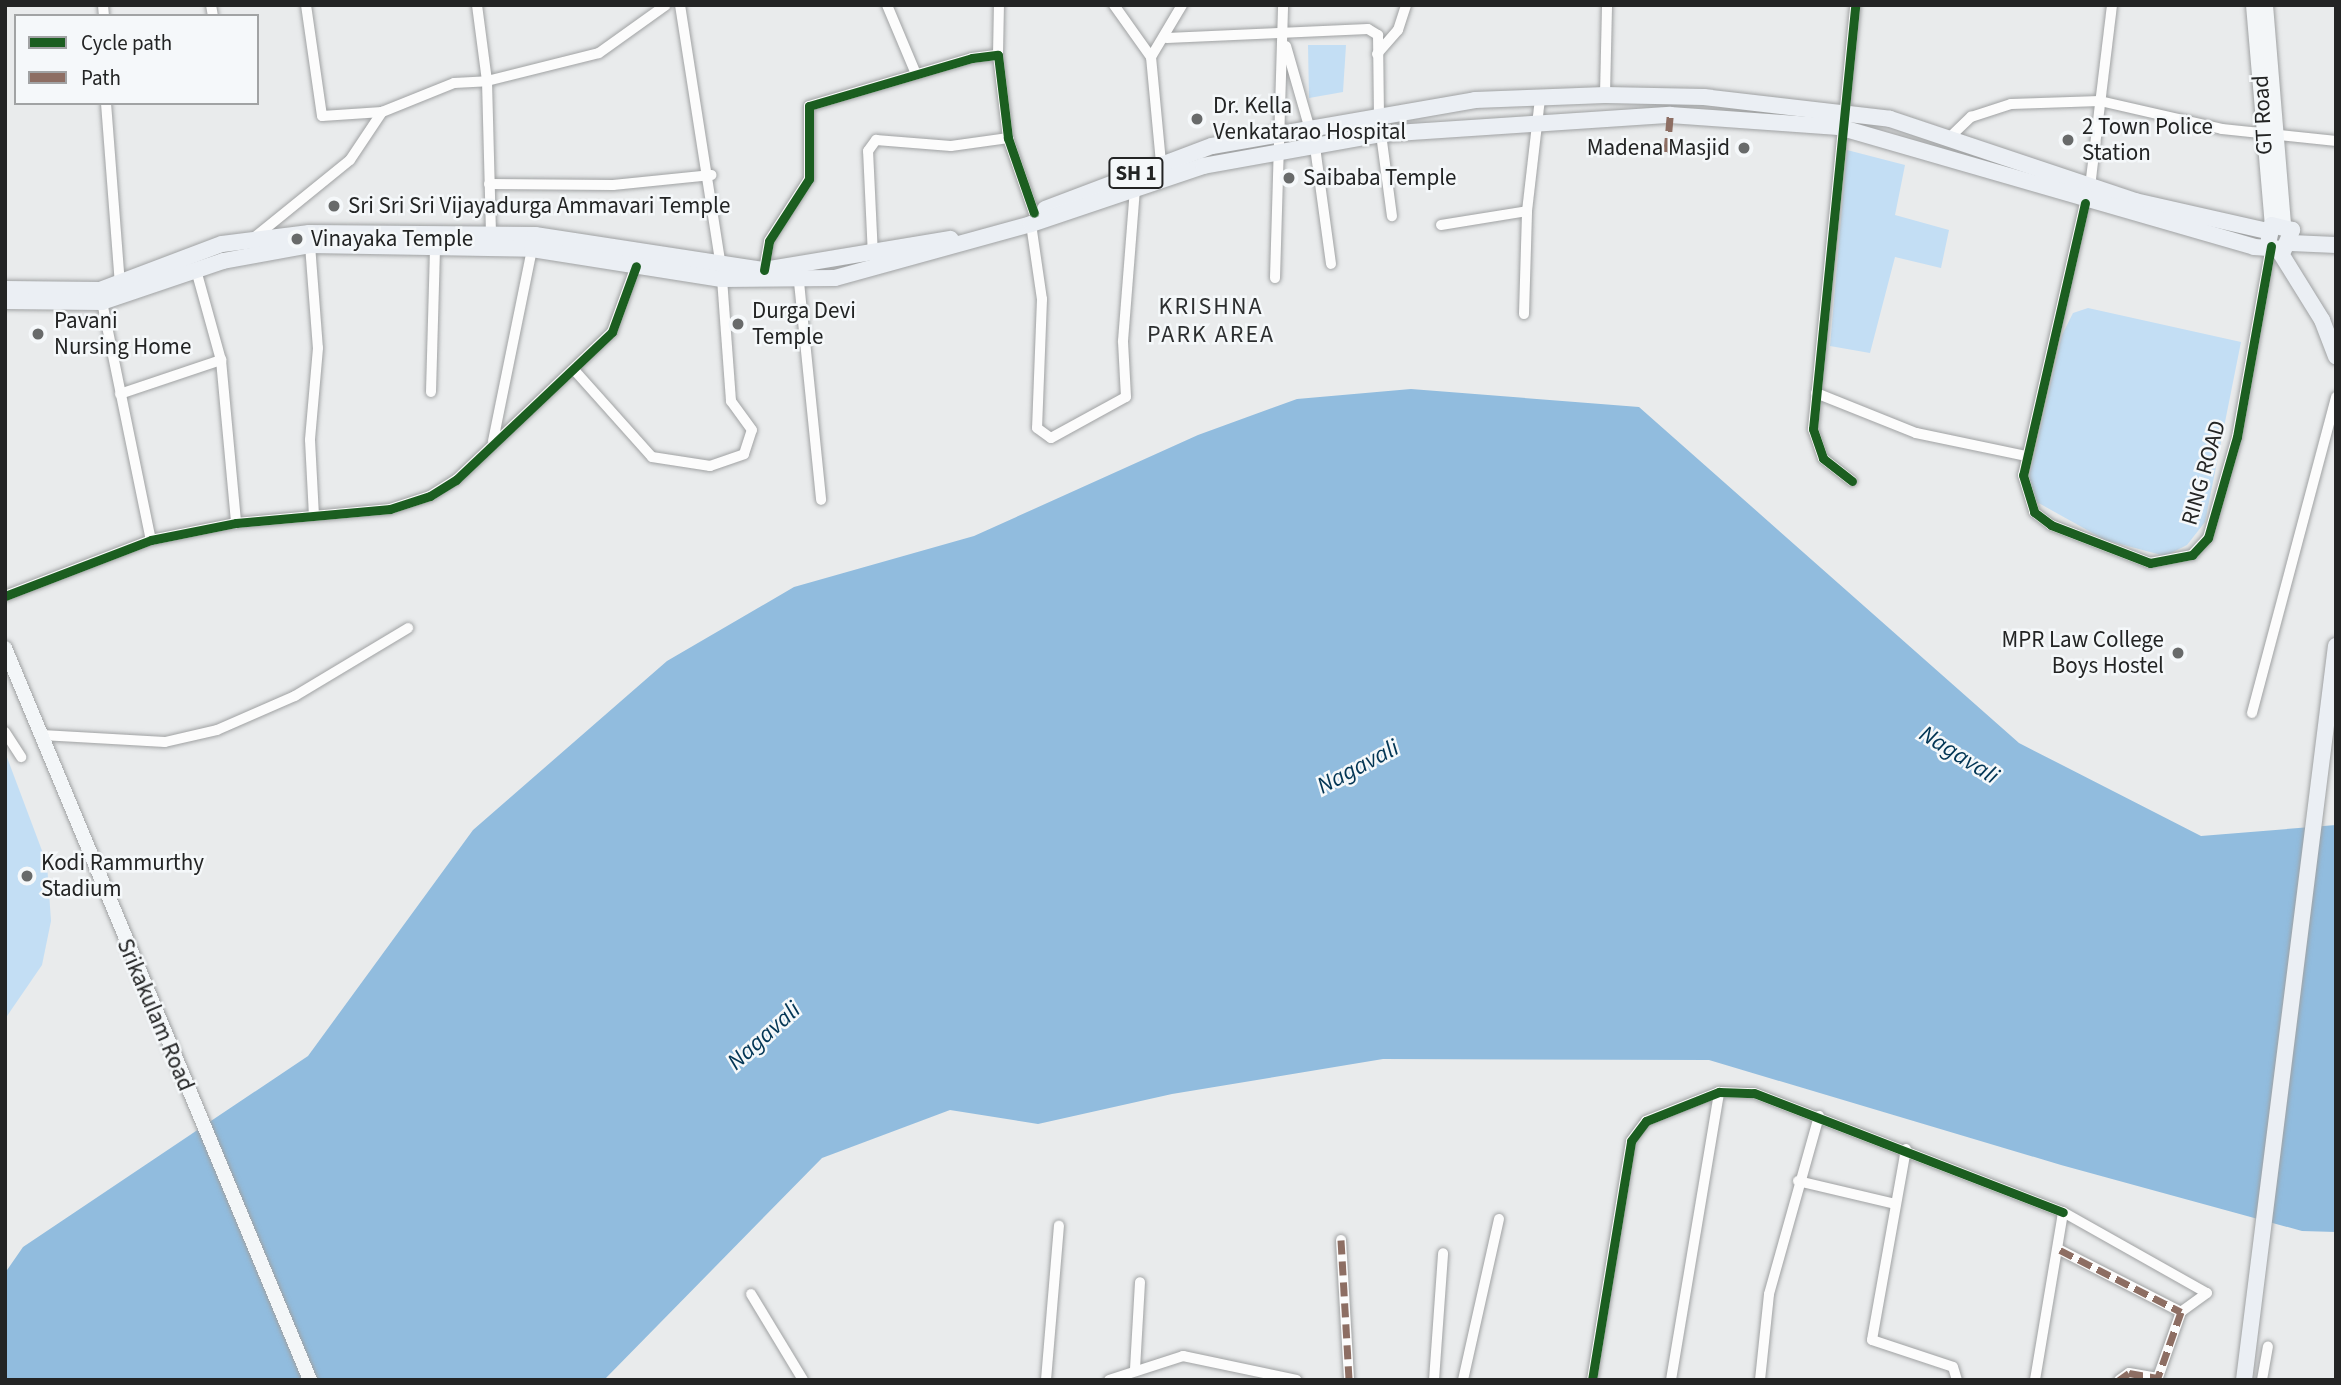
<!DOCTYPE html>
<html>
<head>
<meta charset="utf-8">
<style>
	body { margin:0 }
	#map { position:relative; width:2341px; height:1385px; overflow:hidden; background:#e9ebec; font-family:"Source Sans 3",sans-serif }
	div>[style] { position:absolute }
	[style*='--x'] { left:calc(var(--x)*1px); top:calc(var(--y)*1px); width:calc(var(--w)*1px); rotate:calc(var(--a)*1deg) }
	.green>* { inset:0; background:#c3def4 }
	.water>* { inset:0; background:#91bcde }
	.roads { filter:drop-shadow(0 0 2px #a0a2a3) drop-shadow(0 0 2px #a0a2a3) }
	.minor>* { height:10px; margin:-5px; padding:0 5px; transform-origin:5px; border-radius:5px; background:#fcfcfc }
	.secondary>* { height:14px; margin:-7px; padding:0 7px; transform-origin:7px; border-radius:7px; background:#f3f6f8 }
	.primary>* { height:16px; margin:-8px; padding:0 8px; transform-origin:8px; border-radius:8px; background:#ebeff4 }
	.quiet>* { height:7px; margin-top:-3.5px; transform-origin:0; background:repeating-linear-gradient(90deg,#8d6e63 0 14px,transparent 0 21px) }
	.cycleway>* { height:9px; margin:-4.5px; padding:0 4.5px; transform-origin:4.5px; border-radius:4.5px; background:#1b5e20 }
	.dots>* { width:19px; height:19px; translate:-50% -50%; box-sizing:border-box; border:4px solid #f5f8fa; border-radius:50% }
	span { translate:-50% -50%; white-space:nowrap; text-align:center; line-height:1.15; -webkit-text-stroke:5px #f5f8fa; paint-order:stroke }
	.shield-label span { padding:2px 5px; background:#f5f8fa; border:2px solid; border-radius:5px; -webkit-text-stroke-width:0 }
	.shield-label { font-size:21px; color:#232424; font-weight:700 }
	.poi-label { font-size:23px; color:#232424 }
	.left { translate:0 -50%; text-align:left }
	.right { translate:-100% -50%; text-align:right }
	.street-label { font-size:23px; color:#232424 }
	.neighbourhood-label { font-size:24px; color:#2d2f30; letter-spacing:2px }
	.water-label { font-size:24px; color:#023554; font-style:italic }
	.frame { position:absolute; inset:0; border:7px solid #232424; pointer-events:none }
	.legend { position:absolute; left:14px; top:14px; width:245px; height:91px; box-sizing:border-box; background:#f5f8fa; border:2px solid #a1a3a4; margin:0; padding:9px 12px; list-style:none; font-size:21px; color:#232424 }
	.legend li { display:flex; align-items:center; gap:14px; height:35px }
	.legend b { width:35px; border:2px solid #a1a3a4 }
</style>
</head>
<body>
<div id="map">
	<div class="green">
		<div style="clip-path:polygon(1308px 45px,1346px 45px,1343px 92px,1309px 98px)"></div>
		<div style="clip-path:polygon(1847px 150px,1905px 165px,1895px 215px,1949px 230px,1941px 268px,1895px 257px,1870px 353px,1830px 346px)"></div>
		<div style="clip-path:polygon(2088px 308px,2241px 342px,2205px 522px,2187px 545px,2165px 556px,2105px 540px,2035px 501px,2029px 477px,2062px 335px,2073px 313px)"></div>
		<div style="clip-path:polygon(5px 752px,47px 864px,51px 921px,42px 965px,5px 1019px)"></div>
	</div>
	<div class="water">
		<div style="clip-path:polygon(1411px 389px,1639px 407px,2019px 743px,2201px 836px,2336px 825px,2336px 1232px,2302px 1231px,2061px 1165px,1709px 1060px,1383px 1059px,1172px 1094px,1038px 1124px,950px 1110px,822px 1158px,604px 1380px,5px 1380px,5px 1273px,23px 1247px,308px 1056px,473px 830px,667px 661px,794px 587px,974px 536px,1198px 435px,1297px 399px)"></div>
	</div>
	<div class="roads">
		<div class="minor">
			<div style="--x:103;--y:5;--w:11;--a:85"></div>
			<div style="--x:211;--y:5;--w:11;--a:80"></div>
			<div style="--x:477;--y:5;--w:77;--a:82.5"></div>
			<div style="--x:487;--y:81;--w:151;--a:88.5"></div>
			<div style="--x:680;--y:5;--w:265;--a:81.1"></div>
			<div style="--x:887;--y:5;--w:75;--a:67.2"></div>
			<div style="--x:1114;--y:5;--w:64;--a:54.6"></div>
			<div style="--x:1151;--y:57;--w:106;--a:84.6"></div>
			<div style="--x:1167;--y:38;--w:201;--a:-2.6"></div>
			<div style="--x:1368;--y:29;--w:12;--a:31"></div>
			<div style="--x:1378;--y:35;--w:83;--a:89.3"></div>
			<div style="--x:1286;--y:46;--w:105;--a:74"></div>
			<div style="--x:1315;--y:147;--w:118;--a:82.2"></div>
			<div style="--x:1377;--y:54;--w:32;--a:-49"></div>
			<div style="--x:1398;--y:30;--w:26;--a:-72"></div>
			<div style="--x:998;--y:55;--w:50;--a:-88.9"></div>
			<div style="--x:1151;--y:57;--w:61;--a:-59.2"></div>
			<div style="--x:1605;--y:95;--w:90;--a:-88.7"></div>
			<div style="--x:106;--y:103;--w:183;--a:85.6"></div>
			<div style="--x:382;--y:112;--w:78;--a:-21.9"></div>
			<div style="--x:454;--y:83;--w:33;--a:-3"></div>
			<div style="--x:487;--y:81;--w:115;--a:-14"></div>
			<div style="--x:599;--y:53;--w:82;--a:-35.6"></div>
			<div style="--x:1381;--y:134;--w:83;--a:82.4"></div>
			<div style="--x:1951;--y:136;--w:28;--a:-44"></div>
			<div style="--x:1971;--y:117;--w:42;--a:-18"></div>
			<div style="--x:2011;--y:104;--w:89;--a:-1.9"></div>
			<div style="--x:2100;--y:101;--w:125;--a:12.9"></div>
			<div style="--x:2222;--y:129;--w:115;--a:6"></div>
			<div style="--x:489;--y:184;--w:124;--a:0.5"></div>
			<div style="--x:613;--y:185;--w:99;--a:-5.8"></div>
			<div style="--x:2090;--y:187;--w:183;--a:-83.1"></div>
			<div style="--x:2085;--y:203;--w:279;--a:102.8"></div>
			<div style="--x:2023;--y:475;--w:39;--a:73"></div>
			<div style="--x:2034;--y:512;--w:21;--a:37"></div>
			<div style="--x:2051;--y:525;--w:106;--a:21"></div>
			<div style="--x:2150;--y:563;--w:43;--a:-10.8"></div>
			<div style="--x:2192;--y:555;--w:23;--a:-47"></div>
			<div style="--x:2208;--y:538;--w:105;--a:-74"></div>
			<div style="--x:2237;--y:437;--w:194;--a:-79.9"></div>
			<div style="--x:1031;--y:224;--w:76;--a:81.7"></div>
			<div style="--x:1042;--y:299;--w:129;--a:92.2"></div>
			<div style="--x:1037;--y:428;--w:17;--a:36"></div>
			<div style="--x:1051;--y:438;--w:85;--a:-28.7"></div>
			<div style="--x:1126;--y:397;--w:56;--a:-93.1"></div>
			<div style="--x:1123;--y:341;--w:152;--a:-85.5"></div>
			<div style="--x:1441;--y:225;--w:87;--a:-9.2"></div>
			<div style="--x:255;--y:237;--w:122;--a:-39"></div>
			<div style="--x:350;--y:160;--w:58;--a:-56.3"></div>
			<div style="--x:382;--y:112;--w:60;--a:176.2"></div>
			<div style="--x:322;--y:116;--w:112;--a:-98.2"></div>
			<div style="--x:310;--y:245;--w:103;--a:85.6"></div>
			<div style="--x:318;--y:348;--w:92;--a:95"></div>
			<div style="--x:310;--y:440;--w:76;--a:87"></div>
			<div style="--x:873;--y:256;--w:105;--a:-92.7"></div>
			<div style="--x:868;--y:151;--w:14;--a:-54"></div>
			<div style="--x:876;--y:140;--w:75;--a:4.6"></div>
			<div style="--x:951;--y:146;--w:58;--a:-8"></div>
			<div style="--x:196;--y:270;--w:93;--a:74.5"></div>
			<div style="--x:221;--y:360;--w:164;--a:84.7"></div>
			<div style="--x:764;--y:270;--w:29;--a:-80"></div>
			<div style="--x:769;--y:241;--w:74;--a:-57.2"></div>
			<div style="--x:809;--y:179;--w:73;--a:-90"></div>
			<div style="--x:809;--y:106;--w:170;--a:-16.4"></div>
			<div style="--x:972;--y:58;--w:26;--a:-7"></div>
			<div style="--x:998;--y:55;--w:84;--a:83.1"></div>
			<div style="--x:1008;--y:138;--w:79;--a:70.9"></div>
			<div style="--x:1275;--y:278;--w:273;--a:-88.3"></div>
			<div style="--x:799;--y:282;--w:219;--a:84.2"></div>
			<div style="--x:102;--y:302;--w:243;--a:78.4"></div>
			<div style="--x:1524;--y:314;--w:103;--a:-88.3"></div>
			<div style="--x:1527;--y:211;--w:114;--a:-83.4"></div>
			<div style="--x:576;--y:372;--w:114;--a:48.2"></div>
			<div style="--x:652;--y:457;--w:59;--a:8.8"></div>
			<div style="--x:710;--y:466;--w:36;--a:-19"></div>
			<div style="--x:744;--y:454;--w:25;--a:-72"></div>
			<div style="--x:752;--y:430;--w:36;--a:-126"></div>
			<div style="--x:731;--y:401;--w:122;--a:-94.2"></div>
			<div style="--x:431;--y:392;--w:147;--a:-88.4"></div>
			<div style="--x:1816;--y:393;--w:108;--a:21.8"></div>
			<div style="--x:1916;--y:433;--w:112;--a:11.8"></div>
			<div style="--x:120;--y:394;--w:107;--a:-18.6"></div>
			<div style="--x:493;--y:441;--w:196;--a:-78.5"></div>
			<div style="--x:1852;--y:481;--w:37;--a:-142"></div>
			<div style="--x:1823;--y:458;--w:31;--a:-109"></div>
			<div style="--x:1813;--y:429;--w:426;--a:-84.3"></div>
			<div style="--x:5;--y:596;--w:156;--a:-21"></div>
			<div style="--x:151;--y:540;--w:87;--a:-11.3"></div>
			<div style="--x:236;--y:523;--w:155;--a:-5.2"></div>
			<div style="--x:390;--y:509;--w:42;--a:-18"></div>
			<div style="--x:430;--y:496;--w:31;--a:-32"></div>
			<div style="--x:456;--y:480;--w:215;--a:-43.5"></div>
			<div style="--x:612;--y:332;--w:70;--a:-70"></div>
			<div style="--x:2252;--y:713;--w:327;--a:-75.1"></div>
			<div style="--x:5;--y:732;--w:30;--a:57"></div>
			<div style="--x:42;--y:735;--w:123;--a:3.3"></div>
			<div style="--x:165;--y:742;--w:53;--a:-13"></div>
			<div style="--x:217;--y:730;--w:85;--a:-23.6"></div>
			<div style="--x:295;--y:696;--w:132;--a:-31"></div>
			<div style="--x:1906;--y:1149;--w:194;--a:100.1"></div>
			<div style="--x:1872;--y:1340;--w:85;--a:18.4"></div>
			<div style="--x:1953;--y:1367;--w:14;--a:73"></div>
			<div style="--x:1798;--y:1181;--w:100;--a:13.3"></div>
			<div style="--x:1341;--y:1240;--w:140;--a:86.7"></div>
			<div style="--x:2060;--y:1250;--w:136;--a:27.1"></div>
			<div style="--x:751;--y:1294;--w:100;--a:58.8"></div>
			<div style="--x:1135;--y:1369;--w:87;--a:-86.7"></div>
			<div style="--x:1046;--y:1380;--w:155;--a:-85.2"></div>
			<div style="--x:1109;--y:1380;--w:78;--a:-18"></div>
			<div style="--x:1183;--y:1356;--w:116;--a:11.9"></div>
			<div style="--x:1434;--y:1380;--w:127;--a:-85.9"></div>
			<div style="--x:1463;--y:1380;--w:165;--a:-77.4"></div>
			<div style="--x:1592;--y:1380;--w:242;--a:-80.7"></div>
			<div style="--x:1631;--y:1141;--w:25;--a:-53"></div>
			<div style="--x:1646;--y:1121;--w:79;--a:-21.7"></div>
			<div style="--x:1719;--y:1092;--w:35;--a:2"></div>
			<div style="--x:1754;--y:1093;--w:331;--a:21.1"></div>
			<div style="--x:1671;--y:1380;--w:292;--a:-80.5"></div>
			<div style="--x:1760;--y:1380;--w:86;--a:-84"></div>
			<div style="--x:1769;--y:1294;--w:185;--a:-74.3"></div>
			<div style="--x:2035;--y:1380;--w:170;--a:-80.5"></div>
			<div style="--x:2063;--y:1212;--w:165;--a:29.4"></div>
			<div style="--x:2207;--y:1293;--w:32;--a:144"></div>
			<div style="--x:2181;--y:1312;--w:72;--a:109.4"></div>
			<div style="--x:2119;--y:1380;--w:12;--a:-35"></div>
			<div style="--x:2129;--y:1373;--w:29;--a:10"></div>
			<div style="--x:2262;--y:1380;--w:34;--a:-80"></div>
		</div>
		<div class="secondary">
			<div style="--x:2253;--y:5;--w:221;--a:85.1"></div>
			<div style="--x:2266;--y:5;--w:219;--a:85.3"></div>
			<div style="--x:5;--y:648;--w:793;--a:67.38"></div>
		</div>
		<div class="primary">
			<div style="--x:1045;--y:209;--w:178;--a:-20.7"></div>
			<div style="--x:1212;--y:146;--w:267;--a:-9.9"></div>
			<div style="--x:1475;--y:100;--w:130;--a:-2.2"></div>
			<div style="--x:1605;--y:95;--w:99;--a:1.2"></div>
			<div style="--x:1704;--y:97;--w:187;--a:6.7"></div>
			<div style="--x:1890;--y:119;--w:258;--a:18.5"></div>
			<div style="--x:2135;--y:201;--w:135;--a:12.8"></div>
			<div style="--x:2291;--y:243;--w:45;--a:2.5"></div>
			<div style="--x:2278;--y:249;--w:84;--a:58.2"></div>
			<div style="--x:2322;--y:320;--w:39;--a:69"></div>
			<div style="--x:5;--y:289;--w:95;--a:0.6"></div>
			<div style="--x:100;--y:290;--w:130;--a:-20.7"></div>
			<div style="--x:222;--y:244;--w:88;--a:-7.2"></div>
			<div style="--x:309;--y:233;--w:226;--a:0.5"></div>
			<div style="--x:535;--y:235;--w:232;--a:8.7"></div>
			<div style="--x:764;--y:270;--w:189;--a:-9.5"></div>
			<div style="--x:5;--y:301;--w:97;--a:0.6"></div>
			<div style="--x:102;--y:302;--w:128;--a:-18.7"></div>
			<div style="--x:223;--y:261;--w:88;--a:-10.4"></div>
			<div style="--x:310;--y:245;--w:222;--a:1"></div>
			<div style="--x:532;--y:249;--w:192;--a:9"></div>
			<div style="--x:722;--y:279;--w:113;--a:-0.5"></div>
			<div style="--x:835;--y:278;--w:203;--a:-15.4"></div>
			<div style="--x:1031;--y:224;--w:182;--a:-18.6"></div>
			<div style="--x:1203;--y:166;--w:181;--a:-10.2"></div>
			<div style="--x:1381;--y:134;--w:290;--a:-3.8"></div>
			<div style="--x:1670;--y:115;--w:169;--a:4.1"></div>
			<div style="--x:1839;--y:127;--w:432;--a:16.1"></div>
			<div style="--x:2254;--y:247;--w:30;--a:4"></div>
			<div style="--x:2284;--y:249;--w:21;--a:-67"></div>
			<div style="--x:2292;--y:230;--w:21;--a:-166"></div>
			<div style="--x:2272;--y:225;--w:19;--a:102"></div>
			<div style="--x:2244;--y:1380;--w:740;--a:-82.86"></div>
		</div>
	</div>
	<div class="quiet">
		<div style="--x:1667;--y:152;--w:37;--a:-85"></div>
		<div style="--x:1341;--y:1240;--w:140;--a:86.7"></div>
		<div style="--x:2060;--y:1250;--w:136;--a:27.1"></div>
		<div style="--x:2181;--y:1312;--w:72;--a:109.4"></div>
		<div style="--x:2119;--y:1380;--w:12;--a:-35"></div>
		<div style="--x:2129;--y:1373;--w:29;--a:10"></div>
	</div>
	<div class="cycleway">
		<div style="--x:2085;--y:203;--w:279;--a:102.8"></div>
		<div style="--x:2023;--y:475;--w:39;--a:73"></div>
		<div style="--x:2034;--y:512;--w:21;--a:37"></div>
		<div style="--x:2051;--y:525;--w:106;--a:21"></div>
		<div style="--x:2150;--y:563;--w:43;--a:-10.8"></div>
		<div style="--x:2192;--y:555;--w:23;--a:-47"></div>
		<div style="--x:2208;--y:538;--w:105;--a:-74"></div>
		<div style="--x:2237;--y:437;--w:194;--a:-79.9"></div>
		<div style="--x:764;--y:270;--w:29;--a:-80"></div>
		<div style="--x:769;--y:241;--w:74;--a:-57.2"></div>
		<div style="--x:809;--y:179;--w:73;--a:-90"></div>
		<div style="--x:809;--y:106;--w:170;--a:-16.4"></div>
		<div style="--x:972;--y:58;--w:26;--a:-7"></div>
		<div style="--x:998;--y:55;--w:84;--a:83.1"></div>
		<div style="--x:1008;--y:138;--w:79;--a:70.9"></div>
		<div style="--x:1852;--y:481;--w:37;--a:-142"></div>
		<div style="--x:1823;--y:458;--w:31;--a:-109"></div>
		<div style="--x:1813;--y:429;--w:426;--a:-84.3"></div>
		<div style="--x:5;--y:596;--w:156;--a:-21"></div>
		<div style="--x:151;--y:540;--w:87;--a:-11.3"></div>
		<div style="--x:236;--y:523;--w:155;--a:-5.2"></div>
		<div style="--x:390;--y:509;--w:42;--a:-18"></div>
		<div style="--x:430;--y:496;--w:31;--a:-32"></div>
		<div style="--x:456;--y:480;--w:215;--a:-43.5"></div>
		<div style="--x:612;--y:332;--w:70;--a:-70"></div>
		<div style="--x:1592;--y:1380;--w:242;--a:-80.7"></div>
		<div style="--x:1631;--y:1141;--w:25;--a:-53"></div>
		<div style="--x:1646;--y:1121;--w:79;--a:-21.7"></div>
		<div style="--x:1719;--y:1092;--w:35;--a:2"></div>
		<div style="--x:1754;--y:1093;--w:331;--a:21.1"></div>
	</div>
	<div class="dots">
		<div style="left:1197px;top:119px;background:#686a6a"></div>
		<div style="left:2068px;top:140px;background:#686a6a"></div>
		<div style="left:1744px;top:148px;background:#686a6a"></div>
		<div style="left:1289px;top:178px;background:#686a6a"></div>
		<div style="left:334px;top:206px;background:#686a6a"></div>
		<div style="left:297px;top:239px;background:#686a6a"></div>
		<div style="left:738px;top:324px;background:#686a6a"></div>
		<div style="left:38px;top:334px;background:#686a6a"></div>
		<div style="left:2178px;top:653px;background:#686a6a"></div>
		<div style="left:27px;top:876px;background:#686a6a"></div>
	</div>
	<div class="shield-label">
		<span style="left:1136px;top:173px">SH 1</span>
	</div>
	<div class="poi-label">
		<span class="left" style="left:1213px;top:119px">Dr. Kella<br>Venkatarao Hospital</span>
		<span class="left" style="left:2082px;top:140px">2 Town Police<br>Station</span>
		<span class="right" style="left:1730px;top:148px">Madena Masjid</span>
		<span class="left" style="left:1303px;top:178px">Saibaba Temple</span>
		<span class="left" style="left:348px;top:206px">Sri Sri Sri Vijayadurga Ammavari Temple</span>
		<span class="left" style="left:311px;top:239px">Vinayaka Temple</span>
		<span class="left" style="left:752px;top:324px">Durga Devi<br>Temple</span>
		<span class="left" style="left:54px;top:334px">Pavani<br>Nursing Home</span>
		<span class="right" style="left:2164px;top:653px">MPR Law College<br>Boys Hostel</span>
		<span class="left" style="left:41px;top:876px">Kodi Rammurthy<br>Stadium</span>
	</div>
	<div class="street-label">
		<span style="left:2263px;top:115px;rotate:-93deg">GT Road</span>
		<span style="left:2204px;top:473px;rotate:-74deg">RING ROAD</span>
		<span style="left:155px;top:1015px;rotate:67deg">Srikakulam Road</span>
	</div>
	<div class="neighbourhood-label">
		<span style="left:1211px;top:321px">KRISHNA<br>PARK AREA</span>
	</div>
	<div class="water-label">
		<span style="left:1959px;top:755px;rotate:32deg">Nagavali</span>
		<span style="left:1358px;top:767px;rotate:-28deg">Nagavali</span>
		<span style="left:764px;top:1036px;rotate:-42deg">Nagavali</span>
	</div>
	<div class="frame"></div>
	<ul class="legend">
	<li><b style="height:9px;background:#1b5e20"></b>Cycle path</li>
	<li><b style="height:9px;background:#8d6e63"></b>Path</li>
	</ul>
</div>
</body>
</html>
